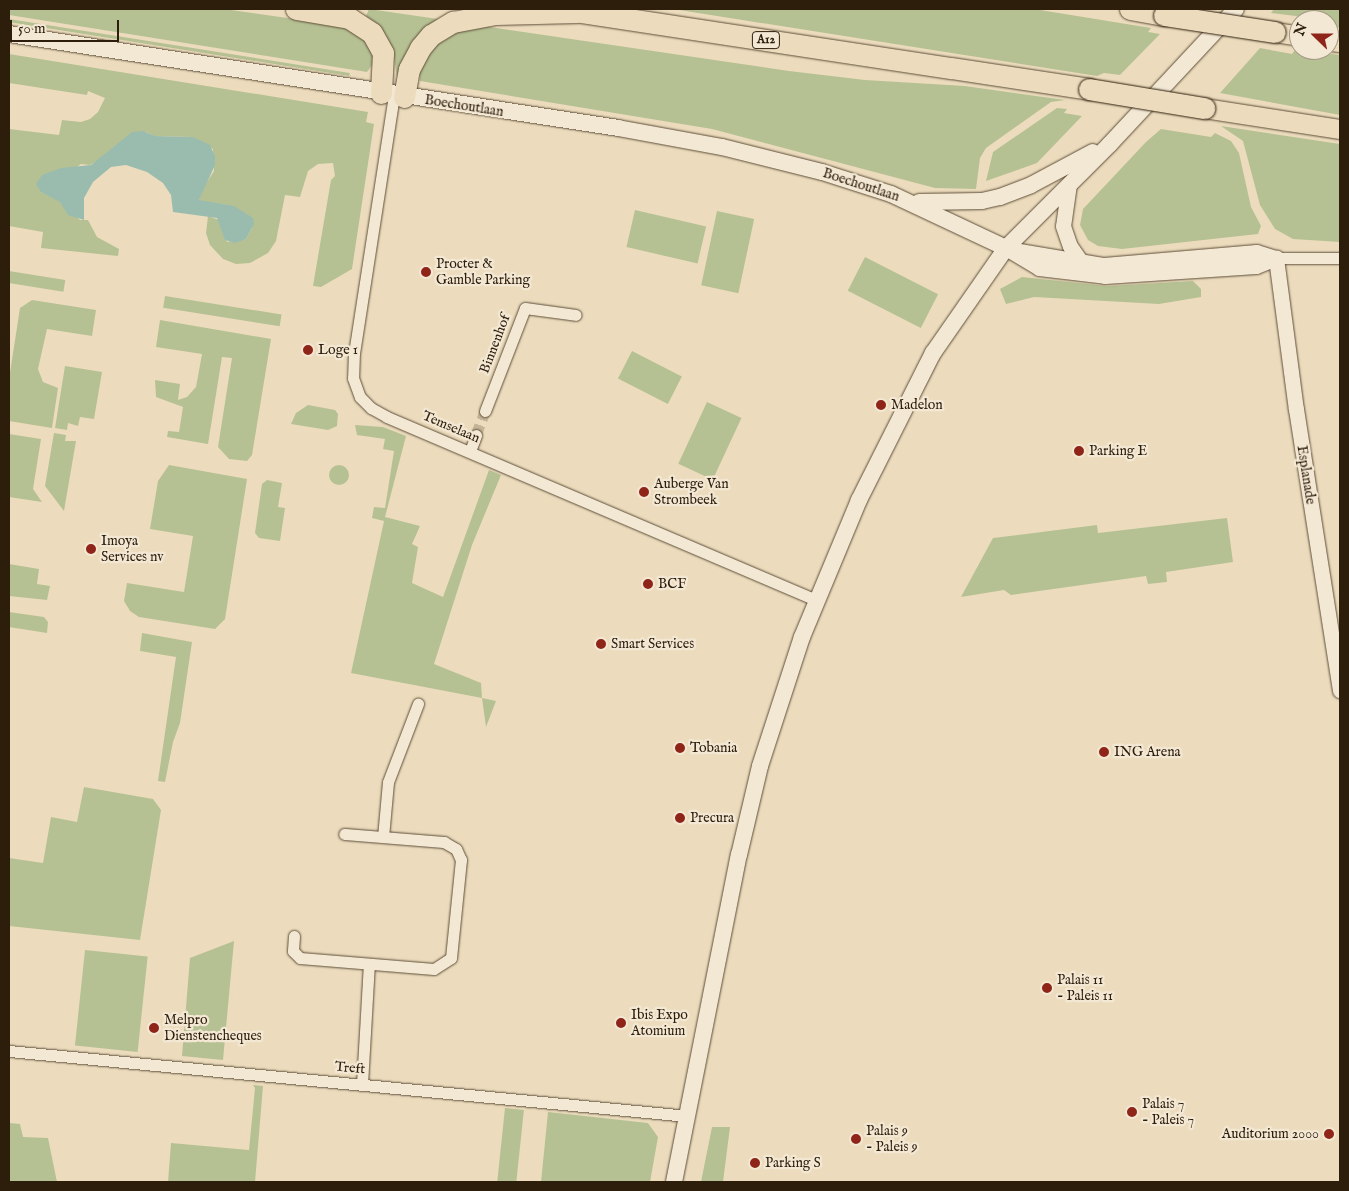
<!DOCTYPE html>
<html>
<head>
<meta charset="utf-8">
<style>
	body { margin:0 }
	#map { position:relative; width:1349px; height:1191px; overflow:hidden; background:#ecdcbd; font-family:"IM FELL English",serif }
	div>[style] { position:absolute }
	[style*='--x'] { left:calc(var(--x)*1px); top:calc(var(--y)*1px); width:calc(var(--w)*1px); rotate:calc(var(--a)*1deg) }
	.green>* { inset:0; background:#b6c193; transform-origin:0 0 }
	.round { border-radius:50% }
	.water>* { inset:0; background:#99bcaf }
	.minor-tunnel>* { height:11px; margin-top:-5.5px; transform-origin:0; background:repeating-linear-gradient(90deg,#c6b699 0 11px,transparent 0 16.5px) }
	.roads { filter:drop-shadow(0 0 1px #5d4d38) drop-shadow(0 0 1px #5d4d38) }
	.minor>* { height:11px; margin:-5.5px; padding:0 5.5px; transform-origin:5.5px; border-radius:5.5px; background:#f3e8d4 }
	.tertiary>* { height:15px; margin:-7.5px; padding:0 7.5px; transform-origin:7.5px; border-radius:7.5px; background:#f3e8d4 }
	.secondary>* { height:16px; margin:-8px; padding:0 8px; transform-origin:8px; border-radius:8px; background:#f3e8d4 }
	.trunk>* { height:19px; margin:-9.5px; padding:0 9.5px; transform-origin:9.5px; border-radius:9.5px; background:#ecdcbd }
	.motorway>* { height:21px; margin:-10.5px; padding:0 10.5px; transform-origin:10.5px; border-radius:10.5px; background:#ecdcbd }
	.bridges { filter:drop-shadow(0 0 1px #2d1d0b) drop-shadow(0 0 1px #2d1d0b) }
	.motorway-bridge>* { height:21px; margin:-10.5px; padding:0 10.5px; transform-origin:10.5px; border-radius:10.5px; background:#ecdcbd }
	.dots>* { width:14px; height:14px; translate:-50% -50%; box-sizing:border-box; border:2px solid #f3e8d4; border-radius:50% }
	span { translate:-50% -50%; white-space:nowrap; text-align:center; line-height:1.15; -webkit-text-stroke:4.5px #f3e8d4; paint-order:stroke }
	.shield-label span { padding:1px 4px; background:#f3e8d4; border:1px solid; border-radius:4px; -webkit-text-stroke-width:0 }
	.shield-label { font-size:12px; color:#2d1d0b; font-weight:700 }
	.street-label { font-size:14px; color:#2d1d0b }
	.poi-label { font-size:14px; color:#2d1d0b }
	.left { translate:0 -50%; text-align:left }
	.right { translate:-100% -50%; text-align:right }
	.frame { position:absolute; inset:0; border:10px solid #2d1d0b; pointer-events:none }
	.north { position:absolute; left:1289px; top:10px; width:50px; height:50px; box-sizing:border-box; background:#f3e8d4; border:1px solid #a49784; border-radius:50%; rotate:292deg; font-size:14px; font-weight:700; line-height:20px; text-align:center; color:#2d1d0b }
	.north::after { content:''; display:block; margin:auto; width:18px; height:22px; background:#8f2418; clip-path:polygon(50% 0,100% 100%,50% 72%,0 100%) }
	.scale { position:absolute; left:10px; top:20px; width:109px; height:22px; box-sizing:border-box; border:2px solid #2d1d0b; border-top:0; padding-left:6px; font-size:15px; line-height:18px; white-space:nowrap; color:#2d1d0b; -webkit-text-stroke:4px #f3e8d4; paint-order:stroke }
</style>
</head>
<body>
<div id="map">
	<div class="green">
		<div style="clip-path:polygon(9px 9px,224px 9px,337px 25px,349px 28px,365px 39px,373px 54px,372px 65px,367px 72px,9px 15px)"></div>
		<div style="clip-path:polygon(369px 9px,438px 19px,397px 77px,393px 50px,379px 28px,366px 16px)"></div>
		<div style="clip-path:polygon(673px 9px,1034px 9px,1151px 28px,1148px 32px,1160px 34px,1120px 75px,1104px 73px,1097px 76px)"></div>
		<div style="clip-path:polygon(1274px 9px,1340px 9px,1340px 28px,1329px 26px,1329px 20px,1271px 13px)"></div>
		<div style="left:9px;top:19px;width:345px;height:3px;rotate:9deg"></div>
		<div style="clip-path:polygon(483px 26px,789px 71px,865px 80px,965px 86px,1065px 100px,1051px 102px,986px 148px,980px 158px,976px 189px,935px 188px,712px 129px,420px 81px,419px 70px,434px 45px,451px 33px)"></div>
		<div style="clip-path:polygon(1260px 48px,1292px 54px,1295px 50px,1340px 55px,1340px 115px,1220px 93px)"></div>
		<div style="clip-path:polygon(9px 54px,368px 112px,366px 122px,374px 124px,352px 269px,321px 287px,313px 286px,331px 180px,335px 176px,333px 163px,318px 164px,308px 171px,300px 197px,285px 195px,276px 241px,268px 253px,250px 263px,236px 264px,223px 259px,210px 245px,206px 233px,208px 216px,219px 220px,227px 242px,246px 239px,252px 228px,250px 217px,227px 205px,199px 201px,200px 193px,214px 171px,213px 149px,193px 137px,154px 136px,146px 132px,90px 165px,81px 164px,41px 192px,57px 199px,80px 220px,88px 220px,97px 237px,119px 249px,118px 256px,41px 248px,43px 232px,9px 226px,9px 129px,59px 135px,62px 120px,81px 122px,90px 119px,98px 112px,105px 98px,88px 91px,87px 95px,9px 83px)"></div>
		<div style="clip-path:polygon(1057px 108px,1067px 109px,1064px 113px,1082px 116px,1037px 163px,986px 181px,993px 152px)"></div>
		<div style="clip-path:polygon(1221px 126px,1340px 144px,1340px 242px,1293px 239px,1275px 229px,1260px 205px,1243px 141px)"></div>
		<div style="clip-path:polygon(1161px 129px,1211px 137px,1215px 133px,1231px 141px,1239px 153px,1251px 207px,1261px 226px,1258px 234px,1122px 249px,1098px 246px,1088px 240px,1080px 225px,1083px 209px,1146px 142px)"></div>
		<div style="left:635px;top:210px;width:73px;height:38px;rotate:13deg"></div>
		<div style="left:717px;top:211px;width:38px;height:76px;rotate:12deg"></div>
		<div style="left:865px;top:257px;width:82px;height:38px;rotate:27deg"></div>
		<div style="left:9px;top:271px;width:57px;height:12px;rotate:9deg"></div>
		<div style="clip-path:polygon(1022px 277px,1107px 286px,1193px 281px,1201px 289px,1201px 297px,1159px 304px,1034px 297px,1006px 304px,1000px 289px)"></div>
		<div style="left:165px;top:296px;width:118px;height:12px;rotate:9deg"></div>
		<div style="clip-path:polygon(32px 300px,96px 310px,92px 336px,47px 329px,38px 369px,43px 382px,58px 388px,52px 428px,9px 421px,9px 379px,20px 308px)"></div>
		<div style="clip-path:polygon(160px 320px,271px 339px,252px 455px,247px 461px,229px 459px,218px 447px,232px 358px,222px 357px,208px 444px,167px 437px,168px 431px,179px 432px,183px 407px,156px 397px,155px 380px,180px 384px,178px 400px,187px 397px,196px 387px,202px 354px,156px 347px)"></div>
		<div style="left:632px;top:351px;width:56px;height:31px;rotate:27deg"></div>
		<div style="clip-path:polygon(65px 366px,102px 372px,94px 419px,80px 417px,78px 426px,68px 423px,67px 430px,55px 428px)"></div>
		<div style="left:707px;top:402px;width:38px;height:68px;rotate:25deg"></div>
		<div style="clip-path:polygon(308px 405px,335px 410px,338px 414px,337px 426px,328px 430px,291px 424px,296px 413px)"></div>
		<div style="clip-path:polygon(355px 425px,383px 427px,406px 436px,385px 517px,420px 526px,412px 544px,418px 547px,412px 583px,443px 597px,489px 470px,501px 475px,472px 545px,434px 664px,481px 683px,482px 698px,496px 701px,486px 727px,482px 698px,351px 673px,384px 521px,372px 518px,374px 507px,385px 508px,394px 451px,383px 449px,385px 439px,357px 435px)"></div>
		<div style="clip-path:polygon(54px 433px,66px 435px,65px 441px,76px 441px,64px 511px,45px 486px)"></div>
		<div style="clip-path:polygon(9px 434px,41px 439px,33px 489px,42px 502px,9px 497px)"></div>
		<div style="clip-path:polygon(169px 465px,247px 479px,225px 619px,215px 629px,139px 617px,130px 611px,124px 601px,127px 583px,184px 592px,193px 536px,150px 529px,158px 481px)"></div>
		<div class="round" style="left:329px;top:465px;width:20px;height:20px"></div>
		<div style="clip-path:polygon(267px 480px,282px 483px,278px 507px,285px 508px,280px 541px,259px 538px,255px 533px,262px 484px)"></div>
		<div style="clip-path:polygon(1227px 518px,1233px 562px,1166px 572px,1167px 582px,1148px 584px,1146px 576px,1011px 595px,1004px 590px,961px 597px,993px 538px,1097px 525px,1098px 533px)"></div>
		<div style="clip-path:polygon(9px 564px,39px 569px,37px 584px,50px 586px,47px 600px,9px 596px)"></div>
		<div style="clip-path:polygon(9px 612px,44px 617px,48px 622px,47px 633px,9px 627px)"></div>
		<div style="clip-path:polygon(142px 633px,192px 642px,180px 723px,173px 742px,165px 782px,158px 781px,176px 657px,140px 651px)"></div>
		<div style="clip-path:polygon(84px 787px,153px 799px,161px 810px,140px 940px,9px 926px,9px 858px,43px 863px,51px 817px,77px 822px)"></div>
		<div style="clip-path:polygon(234px 941px,223px 1060px,182px 1056px,190px 958px)"></div>
		<div style="left:85px;top:950px;width:63px;height:96px;rotate:6deg"></div>
		<div style="clip-path:polygon(253px 1085px,263px 1086px,255px 1182px,168px 1182px,171px 1143px,249px 1150px,255px 1088px)"></div>
		<div style="left:505px;top:1108px;width:19px;height:74px;rotate:6deg"></div>
		<div style="clip-path:polygon(548px 1112px,648px 1123px,658px 1137px,650px 1182px,541px 1182px)"></div>
		<div style="clip-path:polygon(9px 1123px,20px 1124px,23px 1137px,48px 1138px,57px 1182px,9px 1182px)"></div>
		<div style="clip-path:polygon(712px 1127px,730px 1127px,723px 1182px,701px 1182px)"></div>
	</div>
	<div class="water">
		<div style="clip-path:polygon(143px 131px,155px 136px,193px 137px,210px 145px,215px 156px,215px 165px,199px 200px,234px 206px,253px 218px,254px 224px,246px 239px,235px 243px,225px 240px,217px 218px,173px 212px,171px 195px,163px 183px,147px 172px,126px 165px,111px 167px,93px 182px,84px 198px,84px 220px,68px 215px,60px 202px,41px 192px,36px 184px,42px 175px,61px 168px,91px 165px,132px 132px)"></div>
	</div>
	<div class="minor-tunnel">
		<div style="--x:476;--y:435;--w:26;--a:-69"></div>
	</div>
	<div class="roads">
		<div class="minor">
			<div style="--x:394;--y:95;--w:260;--a:98.8"></div>
			<div style="--x:354;--y:352;--w:26;--a:92"></div>
			<div style="--x:353;--y:378;--w:20;--a:70"></div>
			<div style="--x:360;--y:397;--w:16;--a:45"></div>
			<div style="--x:371;--y:408;--w:18;--a:29"></div>
			<div style="--x:387;--y:417;--w:467;--a:23.1"></div>
			<div style="--x:1276;--y:258;--w:64;--a:0"></div>
			<div style="--x:485;--y:411;--w:110;--a:-68.8"></div>
			<div style="--x:525;--y:308;--w:51;--a:7.8"></div>
			<div style="--x:470;--y:451;--w:17;--a:-69"></div>
			<div style="--x:383;--y:837;--w:55;--a:-84.8"></div>
			<div style="--x:388;--y:782;--w:84;--a:-69"></div>
			<div style="--x:294;--y:936;--w:15;--a:94"></div>
			<div style="--x:293;--y:951;--w:10;--a:45"></div>
			<div style="--x:300;--y:958;--w:134;--a:4.7"></div>
			<div style="--x:434;--y:969;--w:20;--a:-33"></div>
			<div style="--x:451;--y:958;--w:99;--a:-84.2"></div>
			<div style="--x:461;--y:860;--w:12;--a:-114"></div>
			<div style="--x:456;--y:849;--w:14;--a:-150"></div>
			<div style="--x:444;--y:842;--w:100;--a:-175.4"></div>
			<div style="--x:9;--y:1051;--w:682;--a:5.47"></div>
			<div style="--x:362;--y:1084;--w:120;--a:-86.7"></div>
		</div>
		<div class="tertiary">
			<div style="--x:1069;--y:184;--w:42;--a:98.1"></div>
			<div style="--x:1063;--y:226;--w:21;--a:71"></div>
			<div style="--x:1070;--y:246;--w:21;--a:55"></div>
			<div style="--x:1006;--y:248;--w:39;--a:31"></div>
			<div style="--x:1039;--y:268;--w:66;--a:6.9"></div>
			<div style="--x:1105;--y:276;--w:151;--a:-3.8"></div>
			<div style="--x:1256;--y:266;--w:22;--a:-22"></div>
			<div style="--x:1013;--y:250;--w:92;--a:9.4"></div>
			<div style="--x:1104;--y:265;--w:153;--a:-4.9"></div>
			<div style="--x:1256;--y:252;--w:21;--a:17"></div>
			<div style="--x:1276;--y:258;--w:152;--a:82.5"></div>
			<div style="--x:1296;--y:409;--w:285;--a:81.1"></div>
		</div>
		<div class="secondary">
			<div style="--x:9;--y:34;--w:616;--a:8.77"></div>
			<div style="--x:618;--y:128;--w:106;--a:10.4"></div>
			<div style="--x:722;--y:147;--w:103;--a:14"></div>
			<div style="--x:822;--y:172;--w:72;--a:17.7"></div>
			<div style="--x:891;--y:194;--w:127;--a:25.2"></div>
			<div style="--x:919;--y:202;--w:63;--a:-0.9"></div>
			<div style="--x:982;--y:201;--w:18;--a:-13"></div>
			<div style="--x:1000;--y:197;--w:33;--a:-21"></div>
			<div style="--x:1031;--y:185;--w:70;--a:-28"></div>
			<div style="--x:674;--y:1182;--w:333;--a:-78.8"></div>
			<div style="--x:739;--y:855;--w:91;--a:-76.7"></div>
			<div style="--x:760;--y:766;--w:136;--a:-72"></div>
			<div style="--x:802;--y:637;--w:148;--a:-67.4"></div>
			<div style="--x:859;--y:500;--w:165;--a:-63.3"></div>
			<div style="--x:933;--y:353;--w:128;--a:-55.2"></div>
			<div style="--x:1006;--y:248;--w:146;--a:-45"></div>
			<div style="--x:1109;--y:145;--w:186;--a:-47"></div>
		</div>
		<div class="trunk">
			<div style="--x:1275;--y:32;--w:24;--a:9"></div>
			<div style="--x:1329;--y:41;--w:11;--a:5"></div>
			<div style="--x:1204;--y:108;--w:138;--a:8.8"></div>
		</div>
		<div class="motorway">
			<div style="--x:296;--y:9;--w:54;--a:9.6"></div>
			<div style="--x:349;--y:18;--w:27;--a:33"></div>
			<div style="--x:372;--y:33;--w:23;--a:61"></div>
			<div style="--x:383;--y:53;--w:40;--a:92.9"></div>
			<div style="--x:562;--y:9;--w:533;--a:8.63"></div>
			<div style="--x:1130;--y:9;--w:35;--a:10"></div>
			<div style="--x:404;--y:97;--w:28;--a:-80"></div>
			<div style="--x:409;--y:69;--w:24;--a:-62"></div>
			<div style="--x:420;--y:48;--w:17;--a:-50"></div>
			<div style="--x:431;--y:35;--w:26;--a:-31"></div>
			<div style="--x:453;--y:22;--w:43;--a:-10.8"></div>
			<div style="--x:495;--y:14;--w:82;--a:-1.4"></div>
		</div>
	</div>
	<div class="bridges">
		<div class="motorway-bridge">
			<div style="--x:1164;--y:15;--w:112;--a:8.7"></div>
			<div style="--x:1089;--y:89;--w:117;--a:9.4"></div>
		</div>
	</div>
	<div class="dots">
		<div style="left:426px;top:272px;background:#8f2418"></div>
		<div style="left:308px;top:350px;background:#8f2418"></div>
		<div style="left:881px;top:405px;background:#8f2418"></div>
		<div style="left:1079px;top:451px;background:#8f2418"></div>
		<div style="left:644px;top:492px;background:#8f2418"></div>
		<div style="left:91px;top:549px;background:#8f2418"></div>
		<div style="left:648px;top:584px;background:#8f2418"></div>
		<div style="left:601px;top:644px;background:#8f2418"></div>
		<div style="left:680px;top:748px;background:#8f2418"></div>
		<div style="left:1104px;top:752px;background:#8f2418"></div>
		<div style="left:680px;top:818px;background:#8f2418"></div>
		<div style="left:1047px;top:988px;background:#8f2418"></div>
		<div style="left:621px;top:1023px;background:#8f2418"></div>
		<div style="left:154px;top:1028px;background:#8f2418"></div>
		<div style="left:1132px;top:1112px;background:#8f2418"></div>
		<div style="left:1329px;top:1134px;background:#8f2418"></div>
		<div style="left:856px;top:1139px;background:#8f2418"></div>
		<div style="left:755px;top:1163px;background:#8f2418"></div>
	</div>
	<div class="shield-label">
		<span style="left:766px;top:40px">A12</span>
	</div>
	<div class="street-label">
		<span style="left:464px;top:106px;rotate:9deg">Boechoutlaan</span>
		<span style="left:861px;top:185px;rotate:18deg">Boechoutlaan</span>
		<span style="left:495px;top:344px;rotate:-69deg">Binnenhof</span>
		<span style="left:451px;top:427px;rotate:23deg">Temselaan</span>
		<span style="left:1306px;top:475px;rotate:81deg">Esplanade</span>
		<span style="left:350px;top:1068px;rotate:5deg">Treft</span>
	</div>
	<div class="poi-label">
		<span class="left" style="left:436px;top:272px">Procter &amp;<br>Gamble Parking</span>
		<span class="left" style="left:318px;top:350px">Loge 1</span>
		<span class="left" style="left:891px;top:405px">Madelon</span>
		<span class="left" style="left:1089px;top:451px">Parking E</span>
		<span class="left" style="left:654px;top:492px">Auberge Van<br>Strombeek</span>
		<span class="left" style="left:101px;top:549px">Imoya<br>Services nv</span>
		<span class="left" style="left:658px;top:584px">BCF</span>
		<span class="left" style="left:611px;top:644px">Smart Services</span>
		<span class="left" style="left:690px;top:748px">Tobania</span>
		<span class="left" style="left:1114px;top:752px">ING Arena</span>
		<span class="left" style="left:690px;top:818px">Precura</span>
		<span class="left" style="left:1057px;top:988px">Palais 11<br>- Paleis 11</span>
		<span class="left" style="left:631px;top:1023px">Ibis Expo<br>Atomium</span>
		<span class="left" style="left:164px;top:1028px">Melpro<br>Dienstencheques</span>
		<span class="left" style="left:1142px;top:1112px">Palais 7<br>- Paleis 7</span>
		<span class="left" style="left:866px;top:1139px">Palais 9<br>- Paleis 9</span>
		<span class="right" style="left:1319px;top:1134px">Auditorium 2000</span>
		<span class="left" style="left:765px;top:1163px">Parking S</span>
	</div>
	<div class="frame"></div>
	<div class="north">N</div>
	<div class="scale">50 m</div>
</div>
</body>
</html>
